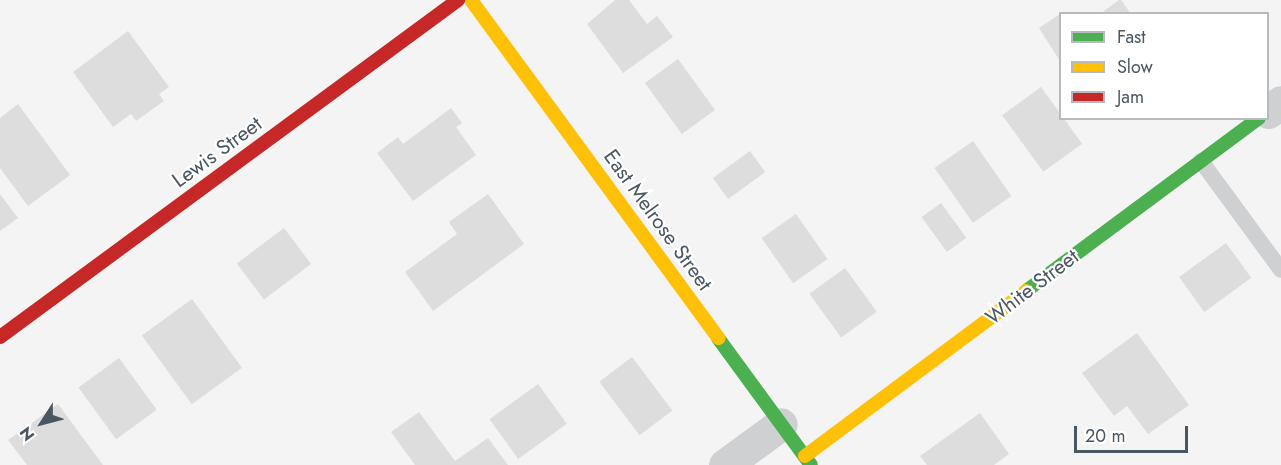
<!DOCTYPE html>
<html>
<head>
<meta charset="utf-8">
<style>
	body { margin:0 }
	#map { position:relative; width:1281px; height:465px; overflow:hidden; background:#f4f4f4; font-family:Jost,sans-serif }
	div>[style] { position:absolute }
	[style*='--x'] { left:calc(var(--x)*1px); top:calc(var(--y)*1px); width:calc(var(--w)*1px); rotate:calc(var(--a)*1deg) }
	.building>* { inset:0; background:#ddddde; transform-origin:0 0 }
	.lane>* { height:16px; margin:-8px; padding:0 8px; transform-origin:8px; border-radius:8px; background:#ced0d2 }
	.street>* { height:33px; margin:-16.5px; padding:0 16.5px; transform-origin:16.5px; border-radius:16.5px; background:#ced0d2 }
	.fast>* { height:14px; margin:-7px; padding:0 7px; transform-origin:7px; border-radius:7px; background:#4caf50 }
	.slow>* { height:14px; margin:-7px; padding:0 7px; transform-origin:7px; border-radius:7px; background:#ffc107 }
	.jam>* { height:14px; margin:-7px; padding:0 7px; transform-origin:7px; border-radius:7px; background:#c62828 }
	span { translate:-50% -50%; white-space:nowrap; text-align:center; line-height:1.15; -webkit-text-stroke:4.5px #fff; paint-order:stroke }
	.street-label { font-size:21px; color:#4a5661 }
	.legend { position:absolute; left:1059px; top:12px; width:210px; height:108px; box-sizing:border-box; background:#fff; border:2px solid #b7bbc0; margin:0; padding:8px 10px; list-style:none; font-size:18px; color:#4a5661 }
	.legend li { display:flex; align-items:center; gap:12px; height:30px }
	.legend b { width:30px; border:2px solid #b7bbc0 }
	.north { position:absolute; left:12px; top:393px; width:60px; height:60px; -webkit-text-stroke:4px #fff; paint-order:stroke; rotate:234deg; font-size:16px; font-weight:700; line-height:24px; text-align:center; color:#4a5661 }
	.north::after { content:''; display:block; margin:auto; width:21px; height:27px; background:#4a5661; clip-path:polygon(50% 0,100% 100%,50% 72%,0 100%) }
	.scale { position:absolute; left:1074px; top:426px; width:114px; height:27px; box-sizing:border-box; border:3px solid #4a5661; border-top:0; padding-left:8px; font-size:18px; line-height:21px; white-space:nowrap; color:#4a5661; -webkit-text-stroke:4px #fff; paint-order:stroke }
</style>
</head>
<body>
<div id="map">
	<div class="building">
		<div style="clip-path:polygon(615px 0,629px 0,647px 24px,657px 16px,673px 37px,623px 73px,587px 24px)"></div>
		<div style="clip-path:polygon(1121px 0,1131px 14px,1100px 14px,1119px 0)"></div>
		<div style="clip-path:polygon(1060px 14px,1060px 61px,1039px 28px)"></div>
		<div style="clip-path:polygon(128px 31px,169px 87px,159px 94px,164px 101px,136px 121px,131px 114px,113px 127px,73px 72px)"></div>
		<div style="left:678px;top:59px;width:63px;height:41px;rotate:54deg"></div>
		<div style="left:1041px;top:87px;width:70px;height:48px;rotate:54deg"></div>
		<div style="clip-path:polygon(18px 104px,70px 175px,28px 206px,0 168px,0 118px)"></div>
		<div style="clip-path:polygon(451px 108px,462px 123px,456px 127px,476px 155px,413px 201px,377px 153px,398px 137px,403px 144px)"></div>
		<div style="left:973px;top:141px;width:67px;height:47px;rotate:55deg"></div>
		<div style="left:750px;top:151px;width:26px;height:46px;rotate:54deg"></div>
		<div style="clip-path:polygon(0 194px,18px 218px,0 231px)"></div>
		<div style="clip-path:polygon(488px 194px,524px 244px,433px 311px,405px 272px,457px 234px,449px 222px)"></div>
		<div style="left:941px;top:203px;width:43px;height:24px;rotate:54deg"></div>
		<div style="left:796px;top:214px;width:55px;height:42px;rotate:55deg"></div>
		<div style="left:284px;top:228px;width:45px;height:59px;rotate:53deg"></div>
		<div style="left:1226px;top:243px;width:43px;height:58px;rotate:54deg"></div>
		<div style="left:845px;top:268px;width:54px;height:44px;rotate:54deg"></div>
		<div style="left:192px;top:299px;width:85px;height:62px;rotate:54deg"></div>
		<div style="clip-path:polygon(1137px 333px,1189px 405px,1148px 434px,1127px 406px,1114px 416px,1082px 373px)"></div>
		<div style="left:632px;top:357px;width:67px;height:41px;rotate:53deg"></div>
		<div style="left:119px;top:358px;width:64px;height:50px;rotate:54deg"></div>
		<div style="left:538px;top:384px;width:49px;height:60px;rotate:54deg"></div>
		<div style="clip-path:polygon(58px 404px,103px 465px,27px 465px,8px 440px)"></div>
		<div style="clip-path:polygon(419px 412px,455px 461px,488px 438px,508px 465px,415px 465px,391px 432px)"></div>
		<div style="clip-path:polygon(980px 413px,1009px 454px,994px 465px,927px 465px,920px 456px)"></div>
	</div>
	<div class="lane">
		<div style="--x:1201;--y:161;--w:135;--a:53.7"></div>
	</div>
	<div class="street">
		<div style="--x:1268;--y:112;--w:16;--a:-38"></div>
		<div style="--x:725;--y:465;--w:69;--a:-36.2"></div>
	</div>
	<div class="fast">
		<div style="--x:1026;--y:291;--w:290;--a:-36.6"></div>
		<div style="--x:718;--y:338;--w:157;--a:53.8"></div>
	</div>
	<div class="slow">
		<div style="--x:471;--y:0;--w:419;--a:53.8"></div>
		<div style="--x:805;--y:456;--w:276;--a:-36.7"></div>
	</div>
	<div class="jam">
		<div style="--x:0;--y:337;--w:569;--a:-36.35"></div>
	</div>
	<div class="street-label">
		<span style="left:217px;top:152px;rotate:-36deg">Lewis Street</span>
		<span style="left:658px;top:220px;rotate:54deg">East Melrose Street</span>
		<span style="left:1032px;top:287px;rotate:-37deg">White Street</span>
	</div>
	<ul class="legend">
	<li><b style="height:8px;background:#4caf50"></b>Fast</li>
	<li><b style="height:8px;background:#ffc107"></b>Slow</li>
	<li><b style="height:8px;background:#c62828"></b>Jam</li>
	</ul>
	<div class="north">N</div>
	<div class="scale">20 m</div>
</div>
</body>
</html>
